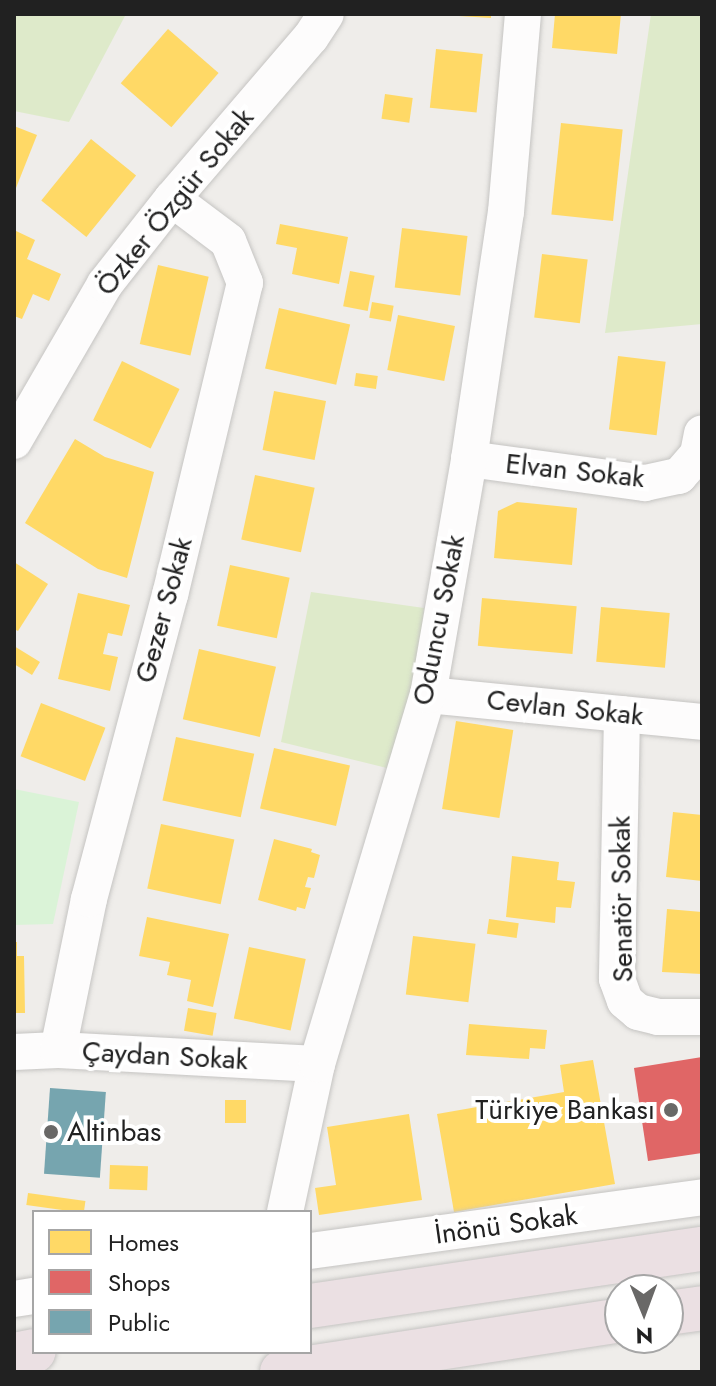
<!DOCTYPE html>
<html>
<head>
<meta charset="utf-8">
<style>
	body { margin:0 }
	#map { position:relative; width:716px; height:1386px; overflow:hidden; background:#efedea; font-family:Jost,sans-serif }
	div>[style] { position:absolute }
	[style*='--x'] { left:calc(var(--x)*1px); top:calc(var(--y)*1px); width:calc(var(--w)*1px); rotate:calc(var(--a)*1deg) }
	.grass>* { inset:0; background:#deeaca }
	.park>* { inset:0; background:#daf3d7 }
	.homes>* { inset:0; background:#ffd966; transform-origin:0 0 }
	.shops>* { inset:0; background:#e06666 }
	.public>* { inset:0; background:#76a5af; transform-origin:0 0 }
	.roads { filter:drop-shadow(0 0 2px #c5c4c2) drop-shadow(0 0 2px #c5c4c2) }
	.minor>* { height:36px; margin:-18px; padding:0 18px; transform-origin:18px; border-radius:18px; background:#fdfcfc }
	.highway>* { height:44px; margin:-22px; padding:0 22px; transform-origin:22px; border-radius:22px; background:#ebe0e3 }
	.dots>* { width:22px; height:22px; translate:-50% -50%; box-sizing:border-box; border:4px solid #fff; border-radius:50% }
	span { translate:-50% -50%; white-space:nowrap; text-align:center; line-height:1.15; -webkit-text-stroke:8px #fff; paint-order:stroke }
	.street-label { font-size:28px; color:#212121 }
	.poi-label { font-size:28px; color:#212121 }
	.right { translate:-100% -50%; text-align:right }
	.left { translate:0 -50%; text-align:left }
	.frame { position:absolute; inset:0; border:16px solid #212121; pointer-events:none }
	.legend { position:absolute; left:32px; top:1210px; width:280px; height:144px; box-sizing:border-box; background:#fff; border:2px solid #a6a6a6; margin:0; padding:10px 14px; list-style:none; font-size:24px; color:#212121 }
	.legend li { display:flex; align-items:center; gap:16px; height:40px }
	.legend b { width:40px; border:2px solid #a6a6a6 }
	.north { position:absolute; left:604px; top:1274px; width:80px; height:80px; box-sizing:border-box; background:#fff; border:2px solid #a6a6a6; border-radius:50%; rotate:179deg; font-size:22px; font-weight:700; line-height:32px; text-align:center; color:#212121 }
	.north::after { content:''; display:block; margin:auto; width:28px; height:36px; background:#696867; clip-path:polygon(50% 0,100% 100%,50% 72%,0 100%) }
</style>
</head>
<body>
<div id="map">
	<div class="grass">
		<div style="clip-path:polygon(14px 14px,126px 14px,69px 122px,14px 111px)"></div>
		<div style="clip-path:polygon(651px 14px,702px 14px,702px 324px,605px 333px)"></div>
		<div style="clip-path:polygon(311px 592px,424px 608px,418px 682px,387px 768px,281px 742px)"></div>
	</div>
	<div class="park">
		<div style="clip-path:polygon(14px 789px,79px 802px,53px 924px,14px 925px)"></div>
	</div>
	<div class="homes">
		<div style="clip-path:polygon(459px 14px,491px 14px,491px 18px,459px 16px)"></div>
		<div style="clip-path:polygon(555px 14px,621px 14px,617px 54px,552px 48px)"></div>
		<div style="left:168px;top:29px;width:67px;height:72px;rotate:41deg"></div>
		<div style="left:436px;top:49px;width:47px;height:59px;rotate:6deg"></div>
		<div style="left:385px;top:94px;width:28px;height:25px;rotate:8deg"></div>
		<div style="left:561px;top:123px;width:62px;height:92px;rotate:6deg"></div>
		<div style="clip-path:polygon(14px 126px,37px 135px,14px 193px)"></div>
		<div style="left:91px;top:139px;width:58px;height:79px;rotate:39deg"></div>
		<div style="clip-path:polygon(280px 224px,348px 237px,339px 284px,292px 274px,297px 248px,276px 244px)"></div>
		<div style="left:402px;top:228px;width:66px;height:60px;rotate:7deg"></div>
		<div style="clip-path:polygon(14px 230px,35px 240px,27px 259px,61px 274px,49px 301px,33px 294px,22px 319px,14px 316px)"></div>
		<div style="left:542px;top:254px;width:46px;height:64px;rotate:7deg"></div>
		<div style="left:158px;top:265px;width:52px;height:81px;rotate:13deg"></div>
		<div style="left:350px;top:271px;width:25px;height:36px;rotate:11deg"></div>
		<div style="left:372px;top:302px;width:22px;height:16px;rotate:10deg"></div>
		<div style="left:279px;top:308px;width:73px;height:62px;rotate:13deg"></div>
		<div style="left:398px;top:315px;width:58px;height:56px;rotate:11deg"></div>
		<div style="left:618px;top:356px;width:48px;height:74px;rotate:7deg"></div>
		<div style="left:122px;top:361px;width:64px;height:66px;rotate:26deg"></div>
		<div style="left:356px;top:373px;width:22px;height:13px;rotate:8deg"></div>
		<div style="left:274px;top:391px;width:53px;height:60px;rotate:11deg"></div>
		<div style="clip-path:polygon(75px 439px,105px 457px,154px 472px,127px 578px,98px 569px,25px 523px)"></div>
		<div style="left:255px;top:475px;width:61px;height:66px;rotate:12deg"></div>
		<div style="clip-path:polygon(517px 502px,577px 508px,572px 565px,494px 558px,498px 511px)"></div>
		<div style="clip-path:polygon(14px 562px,48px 584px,18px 631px,14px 629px)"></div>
		<div style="left:230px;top:565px;width:61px;height:62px;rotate:12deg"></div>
		<div style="clip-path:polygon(78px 593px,130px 605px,122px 636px,108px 633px,103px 654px,118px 657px,110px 691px,58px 679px)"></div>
		<div style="left:482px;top:598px;width:95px;height:48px;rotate:5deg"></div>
		<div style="left:601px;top:607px;width:69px;height:55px;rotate:5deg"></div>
		<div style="clip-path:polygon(14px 646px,40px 662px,32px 675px,14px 664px)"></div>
		<div style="left:199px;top:649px;width:79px;height:72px;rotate:13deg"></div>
		<div style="left:41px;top:703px;width:69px;height:57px;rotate:21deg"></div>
		<div style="left:456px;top:721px;width:58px;height:89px;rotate:9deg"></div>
		<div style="left:176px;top:737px;width:80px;height:65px;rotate:12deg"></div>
		<div style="left:274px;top:748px;width:78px;height:62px;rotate:13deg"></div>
		<div style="clip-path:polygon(673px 812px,702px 815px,702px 881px,666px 877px)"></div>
		<div style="left:161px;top:824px;width:75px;height:66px;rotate:12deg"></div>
		<div style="clip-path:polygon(274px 839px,312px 849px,311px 852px,320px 855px,314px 878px,308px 877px,305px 887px,311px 888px,305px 909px,297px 907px,296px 911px,258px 900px)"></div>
		<div style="clip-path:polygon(512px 856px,559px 862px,557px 880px,575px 882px,571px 908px,556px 907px,555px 923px,506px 917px)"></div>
		<div style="clip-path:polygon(667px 909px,702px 912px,702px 974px,662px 972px)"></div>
		<div style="clip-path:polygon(147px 917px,229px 934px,213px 1007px,187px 1001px,191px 980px,167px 975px,170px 962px,139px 956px)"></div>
		<div style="left:489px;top:919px;width:30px;height:15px;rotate:8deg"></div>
		<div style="left:413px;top:936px;width:63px;height:59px;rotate:7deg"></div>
		<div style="clip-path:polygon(14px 942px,17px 942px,17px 956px,24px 956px,25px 1013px,14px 1013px)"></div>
		<div style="left:249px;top:947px;width:58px;height:73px;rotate:12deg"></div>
		<div style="left:188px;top:1008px;width:29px;height:23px;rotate:10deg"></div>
		<div style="clip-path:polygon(469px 1024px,547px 1030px,545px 1049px,530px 1048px,529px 1059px,466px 1055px)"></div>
		<div style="clip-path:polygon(593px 1060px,615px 1184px,454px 1212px,437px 1114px,564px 1092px,560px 1065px)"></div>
		<div style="left:225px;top:1100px;width:21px;height:23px"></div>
		<div style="clip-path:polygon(409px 1114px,422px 1200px,319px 1215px,315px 1188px,336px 1185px,327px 1127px)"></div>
		<div style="left:110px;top:1165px;width:38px;height:24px;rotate:2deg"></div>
		<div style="left:28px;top:1193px;width:58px;height:12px;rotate:8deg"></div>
	</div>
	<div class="shops">
		<div style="clip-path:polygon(702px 1057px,702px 1153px,648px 1161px,634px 1068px)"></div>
	</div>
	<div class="public">
		<div style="left:50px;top:1088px;width:56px;height:86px;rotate:4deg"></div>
	</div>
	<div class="roads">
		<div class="minor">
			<div style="--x:14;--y:441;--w:181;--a:-59.9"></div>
			<div style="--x:105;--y:284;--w:108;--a:-51.8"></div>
			<div style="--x:172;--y:199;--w:213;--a:-49.4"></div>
			<div style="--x:311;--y:37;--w:27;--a:-57"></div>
			<div style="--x:469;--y:459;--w:178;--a:7.8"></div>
			<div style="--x:645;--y:483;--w:35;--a:-12"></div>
			<div style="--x:679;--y:476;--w:29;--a:-49"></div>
			<div style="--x:698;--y:454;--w:21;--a:-79"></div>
			<div style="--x:428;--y:695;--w:275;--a:5.6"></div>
			<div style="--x:622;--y:714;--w:265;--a:91.1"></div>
			<div style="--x:617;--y:979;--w:23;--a:70"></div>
			<div style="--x:625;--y:1001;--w:17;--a:40"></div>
			<div style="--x:638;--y:1012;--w:21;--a:14"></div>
			<div style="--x:658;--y:1017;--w:44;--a:0"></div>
			<div style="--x:58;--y:1050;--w:154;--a:-78.4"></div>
			<div style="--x:89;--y:899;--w:315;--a:-75.1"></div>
			<div style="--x:170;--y:595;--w:321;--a:-76.5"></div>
			<div style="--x:245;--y:283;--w:45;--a:-112"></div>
			<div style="--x:228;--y:241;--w:70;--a:-143.1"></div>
			<div style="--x:14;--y:1052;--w:44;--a:-2.6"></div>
			<div style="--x:58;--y:1050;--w:259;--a:3.1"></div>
			<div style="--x:285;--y:1212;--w:151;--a:-77.8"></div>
			<div style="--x:317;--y:1064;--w:385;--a:-73.3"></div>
			<div style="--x:428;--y:695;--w:240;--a:-80.1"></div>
			<div style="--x:469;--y:459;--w:250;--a:-81.5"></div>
			<div style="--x:506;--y:212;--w:199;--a:-85.1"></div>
			<div style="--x:310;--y:1251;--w:396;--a:-7.8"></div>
			<div style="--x:14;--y:1299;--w:20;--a:-9"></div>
		</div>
		<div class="highway">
			<div style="--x:310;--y:1306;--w:396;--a:-8.3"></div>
			<div style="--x:668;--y:1313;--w:34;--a:-8"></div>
			<div style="--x:14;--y:1355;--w:20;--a:-11"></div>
			<div style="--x:282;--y:1372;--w:342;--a:-8.7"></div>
		</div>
	</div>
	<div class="dots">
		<div style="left:671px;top:1110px;background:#696867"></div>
		<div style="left:51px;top:1132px;background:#696867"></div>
	</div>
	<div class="street-label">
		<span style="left:175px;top:202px;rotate:-51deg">Özker Özgür Sokak</span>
		<span style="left:575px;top:471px;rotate:6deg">Elvan Sokak</span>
		<span style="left:164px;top:610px;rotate:-75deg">Gezer Sokak</span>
		<span style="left:439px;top:620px;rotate:-79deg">Oduncu Sokak</span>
		<span style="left:565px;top:708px;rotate:6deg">Cevlan Sokak</span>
		<span style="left:622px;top:899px;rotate:-91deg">Senatör Sokak</span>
		<span style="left:165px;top:1056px;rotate:3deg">Çaydan Sokak</span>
		<span style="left:506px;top:1225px;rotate:-8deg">İnönü Sokak</span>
	</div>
	<div class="poi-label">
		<span class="right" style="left:655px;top:1110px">Türkiye Bankası</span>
		<span class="left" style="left:67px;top:1132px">Altinbas</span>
	</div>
	<div class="frame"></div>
	<ul class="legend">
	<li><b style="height:22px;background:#ffd966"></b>Homes</li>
	<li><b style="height:22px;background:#e06666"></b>Shops</li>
	<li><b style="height:22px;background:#76a5af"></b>Public</li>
	</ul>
	<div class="north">N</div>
</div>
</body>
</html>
